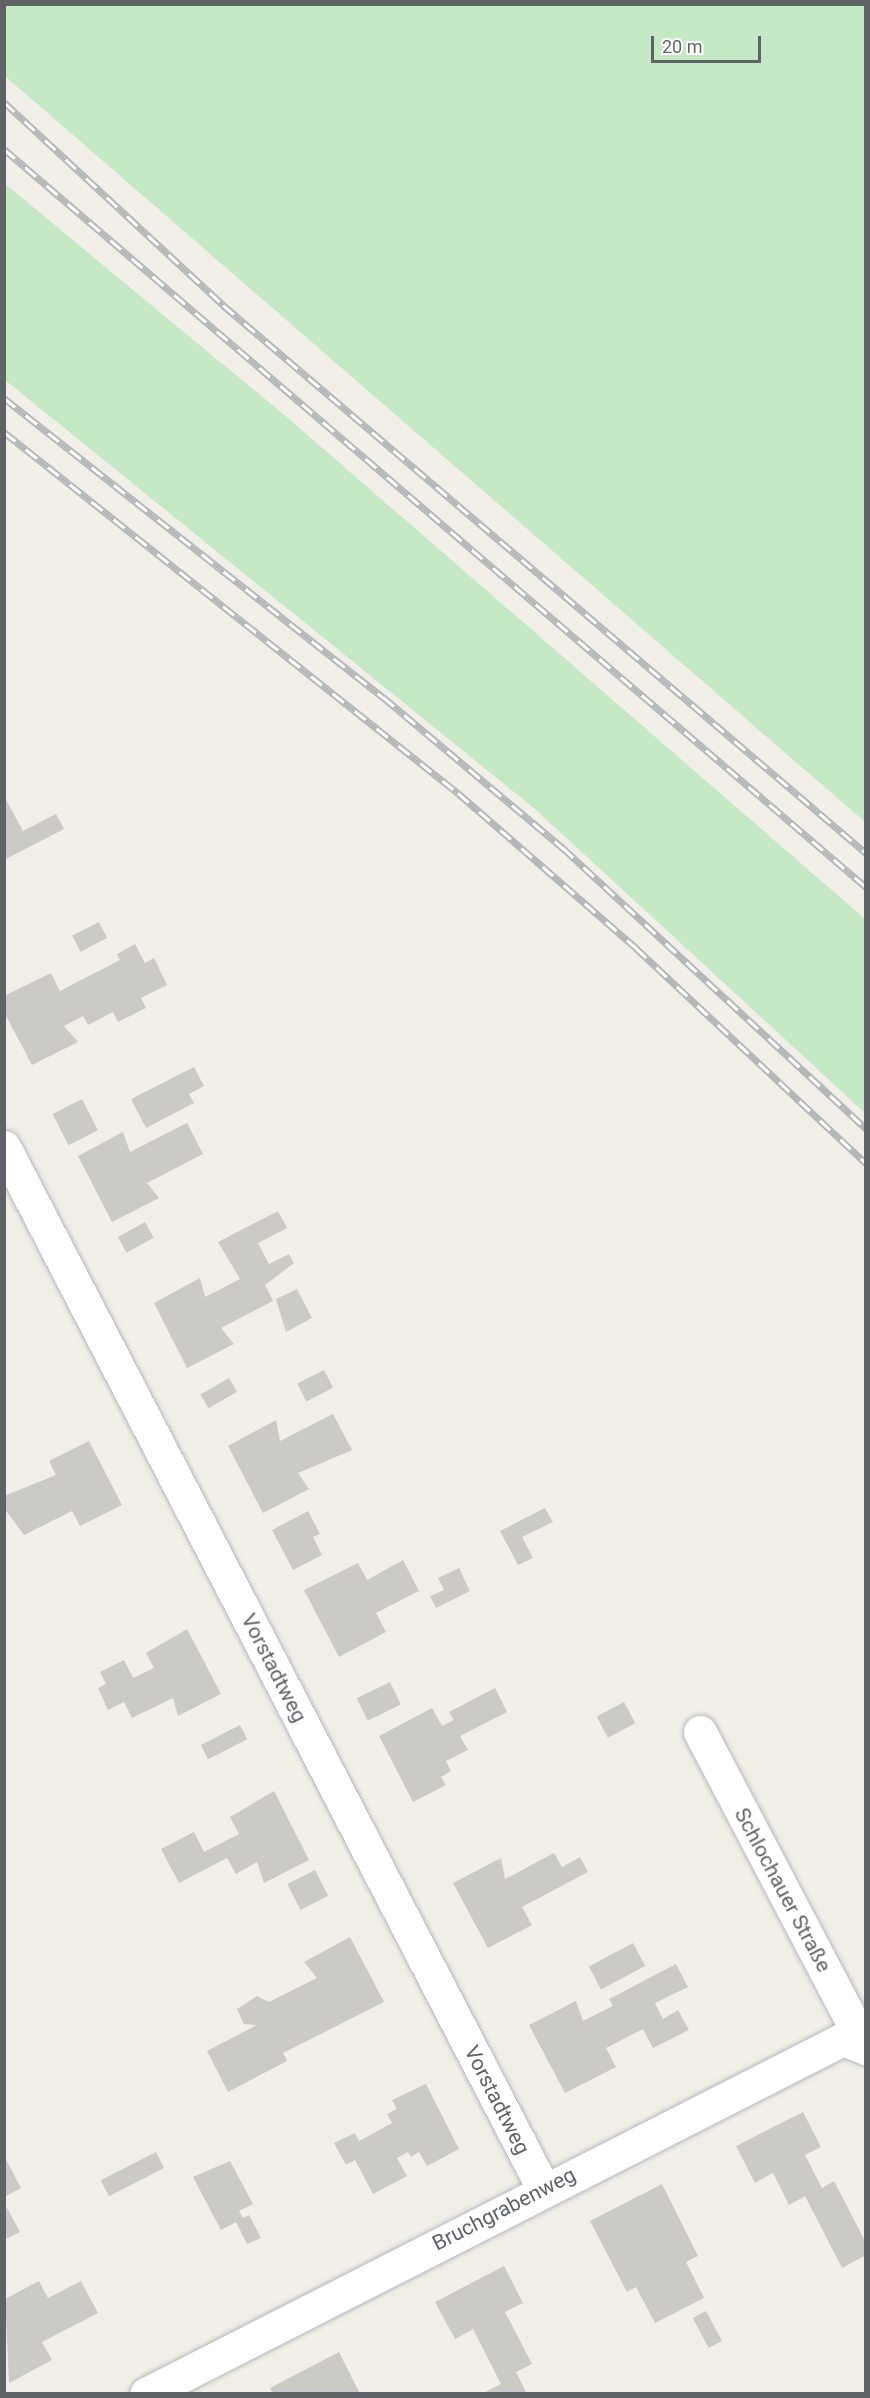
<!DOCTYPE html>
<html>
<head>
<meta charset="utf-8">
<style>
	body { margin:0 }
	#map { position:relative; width:870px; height:2398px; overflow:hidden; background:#f1efe8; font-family:Roboto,sans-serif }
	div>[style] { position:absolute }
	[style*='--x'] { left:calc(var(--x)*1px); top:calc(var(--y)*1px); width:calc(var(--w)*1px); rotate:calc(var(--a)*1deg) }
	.green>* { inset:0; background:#c5e8c5 }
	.building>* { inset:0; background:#cccac5; transform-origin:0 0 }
	.roads { filter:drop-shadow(0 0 2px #b5b8bc) drop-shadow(0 0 2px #b5b8bc) }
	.minor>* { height:33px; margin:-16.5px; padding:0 16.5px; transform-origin:16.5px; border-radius:16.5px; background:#fff }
	.rail>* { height:7px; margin-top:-3.5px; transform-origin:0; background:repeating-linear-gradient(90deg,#fff 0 14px,#b6b7b8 0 28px); box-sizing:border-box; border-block:2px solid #b6b7b8 }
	span { translate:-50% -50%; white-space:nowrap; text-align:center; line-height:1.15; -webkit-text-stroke:4.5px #fff; paint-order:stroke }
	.street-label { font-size:21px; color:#5f6368 }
	.frame { position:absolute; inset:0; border:6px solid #5f6368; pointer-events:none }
	.scale { position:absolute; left:651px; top:36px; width:110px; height:27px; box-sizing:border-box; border:3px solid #5f6368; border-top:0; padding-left:8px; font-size:18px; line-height:21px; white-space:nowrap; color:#5f6368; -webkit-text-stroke:4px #fff; paint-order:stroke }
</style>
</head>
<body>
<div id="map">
	<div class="green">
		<div style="clip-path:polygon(5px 4px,865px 5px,865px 822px,5px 76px)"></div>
		<div style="clip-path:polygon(4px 183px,289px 419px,865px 919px,865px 1113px,535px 809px,5px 380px)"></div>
	</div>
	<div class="building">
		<div style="clip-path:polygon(4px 796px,23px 831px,56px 814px,64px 829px,4px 860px)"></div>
		<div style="left:99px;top:922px;width:18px;height:30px;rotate:63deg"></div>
		<div style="clip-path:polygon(135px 944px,145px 963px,154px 958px,167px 985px,141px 998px,146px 1008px,118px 1022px,113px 1012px,88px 1025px,83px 1016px,64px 1026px,78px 1042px,32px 1065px,4px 1012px,4px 996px,51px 973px,60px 991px,120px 960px,117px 954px)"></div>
		<div style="clip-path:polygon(194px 1067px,204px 1086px,189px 1094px,194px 1103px,146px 1128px,131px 1099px)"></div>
		<div style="left:82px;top:1099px;width:35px;height:33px;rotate:63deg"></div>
		<div style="clip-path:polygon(187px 1123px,203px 1154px,147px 1183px,159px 1198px,112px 1222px,78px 1156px,123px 1132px,130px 1152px)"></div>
		<div style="clip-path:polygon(278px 1211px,287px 1228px,258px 1243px,269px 1264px,289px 1254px,294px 1263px,265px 1285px,273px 1301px,221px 1328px,234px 1344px,187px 1368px,154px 1303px,200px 1278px,205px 1297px,240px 1279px,218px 1242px)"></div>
		<div style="left:145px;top:1222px;width:18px;height:31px;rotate:61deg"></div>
		<div style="clip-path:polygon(297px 1289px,312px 1318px,286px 1332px,276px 1299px)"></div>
		<div style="left:324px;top:1370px;width:20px;height:30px;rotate:63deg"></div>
		<div style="left:229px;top:1378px;width:16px;height:33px;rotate:60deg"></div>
		<div style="clip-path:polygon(333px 1414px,352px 1450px,298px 1473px,309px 1489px,263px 1513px,228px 1446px,276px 1420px,280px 1441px)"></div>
		<div style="clip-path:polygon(89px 1441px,122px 1505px,80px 1526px,72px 1511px,24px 1535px,4px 1508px,4px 1496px,56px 1475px,49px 1461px)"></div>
		<div style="clip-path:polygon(545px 1508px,553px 1522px,522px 1537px,533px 1558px,518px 1565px,500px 1531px)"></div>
		<div style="clip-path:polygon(308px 1511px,320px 1534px,313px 1537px,322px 1555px,293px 1570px,272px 1530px)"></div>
		<div style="clip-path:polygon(403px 1560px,419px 1591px,376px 1613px,386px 1632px,339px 1657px,304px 1590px,358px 1563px,367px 1580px)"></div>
		<div style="clip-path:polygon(459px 1568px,470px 1591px,436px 1608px,430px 1596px,444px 1590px,438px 1578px)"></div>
		<div style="clip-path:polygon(187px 1629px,221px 1694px,178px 1716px,173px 1698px,132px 1718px,124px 1702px,108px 1710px,98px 1688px,106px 1684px,100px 1672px,124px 1660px,133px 1678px,154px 1668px,146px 1653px)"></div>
		<div style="left:390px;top:1682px;width:25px;height:37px;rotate:64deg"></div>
		<div style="clip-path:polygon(495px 1688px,507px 1712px,460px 1736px,468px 1750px,446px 1761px,451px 1771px,441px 1777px,446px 1785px,413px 1802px,379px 1736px,432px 1708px,442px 1726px,454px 1720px,449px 1712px)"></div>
		<div style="left:624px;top:1702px;width:24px;height:31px;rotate:62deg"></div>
		<div style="left:240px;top:1725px;width:16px;height:44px;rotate:63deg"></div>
		<div style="clip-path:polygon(274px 1791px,309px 1860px,264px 1883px,257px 1862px,236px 1874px,227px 1858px,179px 1883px,161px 1849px,194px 1832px,204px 1852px,239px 1834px,230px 1817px)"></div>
		<div style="clip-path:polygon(554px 1853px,562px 1867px,580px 1857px,588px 1872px,522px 1907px,532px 1925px,488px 1948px,453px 1883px,501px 1858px,505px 1879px)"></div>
		<div style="left:315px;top:1870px;width:29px;height:31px;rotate:63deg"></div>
		<div style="clip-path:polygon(350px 1937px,384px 2002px,283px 2053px,287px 2061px,228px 2092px,207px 2051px,257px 2025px,244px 2024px,237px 2009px,257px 1996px,269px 2002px,317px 1978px,304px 1962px)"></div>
		<div style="left:633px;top:1943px;width:26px;height:50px;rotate:62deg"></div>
		<div style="clip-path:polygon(676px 1964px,688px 1987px,655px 2003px,663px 2019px,678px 2010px,689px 2030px,653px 2048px,643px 2029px,606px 2048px,616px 2067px,565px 2093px,529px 2025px,576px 2001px,583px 2021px,613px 2006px,609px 1999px)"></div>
		<div style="clip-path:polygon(426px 2084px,459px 2149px,427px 2166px,419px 2152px,411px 2157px,408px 2152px,397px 2158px,407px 2176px,373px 2194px,355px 2160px,346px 2165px,334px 2143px,355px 2133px,359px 2141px,392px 2123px,387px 2114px,397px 2109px,392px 2100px)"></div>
		<div style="clip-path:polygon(803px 2112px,821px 2147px,805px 2155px,822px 2188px,834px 2181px,866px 2243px,866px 2255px,842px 2268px,805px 2196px,789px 2205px,773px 2173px,755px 2183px,736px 2146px)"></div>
		<div style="left:156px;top:2152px;width:18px;height:62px;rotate:63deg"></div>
		<div style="clip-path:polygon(4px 2156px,21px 2188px,4px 2197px)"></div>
		<div style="clip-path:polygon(230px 2161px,253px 2204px,239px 2211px,243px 2218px,249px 2215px,261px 2238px,247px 2244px,236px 2222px,221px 2230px,193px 2177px)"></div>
		<div style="clip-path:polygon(662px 2184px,698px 2256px,686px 2262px,704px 2298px,655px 2323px,636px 2287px,627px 2292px,590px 2221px)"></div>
		<div style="clip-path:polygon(7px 2208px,20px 2232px,4px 2240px,4px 2210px)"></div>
		<div style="clip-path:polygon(504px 2266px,523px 2303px,505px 2312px,532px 2364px,516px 2372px,527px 2394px,481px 2394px,501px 2384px,473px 2329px,455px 2339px,435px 2302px)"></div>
		<div style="clip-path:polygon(39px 2281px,48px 2298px,81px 2281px,98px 2313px,42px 2342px,52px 2360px,9px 2383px,5px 2299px)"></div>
		<div style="left:706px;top:2311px;width:34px;height:15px;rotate:62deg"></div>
		<div style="clip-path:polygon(339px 2352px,360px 2394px,273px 2394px,270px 2388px)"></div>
	</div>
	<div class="roads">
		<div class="minor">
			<div style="--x:4;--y:1147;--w:1172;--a:62.63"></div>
			<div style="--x:700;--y:1732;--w:357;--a:62.3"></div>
			<div style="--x:146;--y:2394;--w:782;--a:-26.99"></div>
			<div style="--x:843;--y:2039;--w:24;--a:22"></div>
		</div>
	</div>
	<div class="rail">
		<div style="--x:4;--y:102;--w:299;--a:42.8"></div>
		<div style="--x:223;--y:305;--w:845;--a:40.44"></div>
		<div style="--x:4;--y:149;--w:1135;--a:40.57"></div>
		<div style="--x:4;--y:398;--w:483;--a:38.3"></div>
		<div style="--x:383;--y:697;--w:235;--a:40"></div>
		<div style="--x:563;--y:848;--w:413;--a:42.8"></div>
		<div style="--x:4;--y:432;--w:580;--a:38.49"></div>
		<div style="--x:458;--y:793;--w:236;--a:41"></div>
		<div style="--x:636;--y:948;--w:315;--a:43.1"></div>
	</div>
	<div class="street-label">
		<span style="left:274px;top:1668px;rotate:63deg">Vorstadtweg</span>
		<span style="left:783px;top:1890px;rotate:62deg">Schlochauer Straße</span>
		<span style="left:497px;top:2100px;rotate:63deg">Vorstadtweg</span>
		<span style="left:504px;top:2209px;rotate:-27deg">Bruchgrabenweg</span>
	</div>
	<div class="frame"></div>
	<div class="scale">20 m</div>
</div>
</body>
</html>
